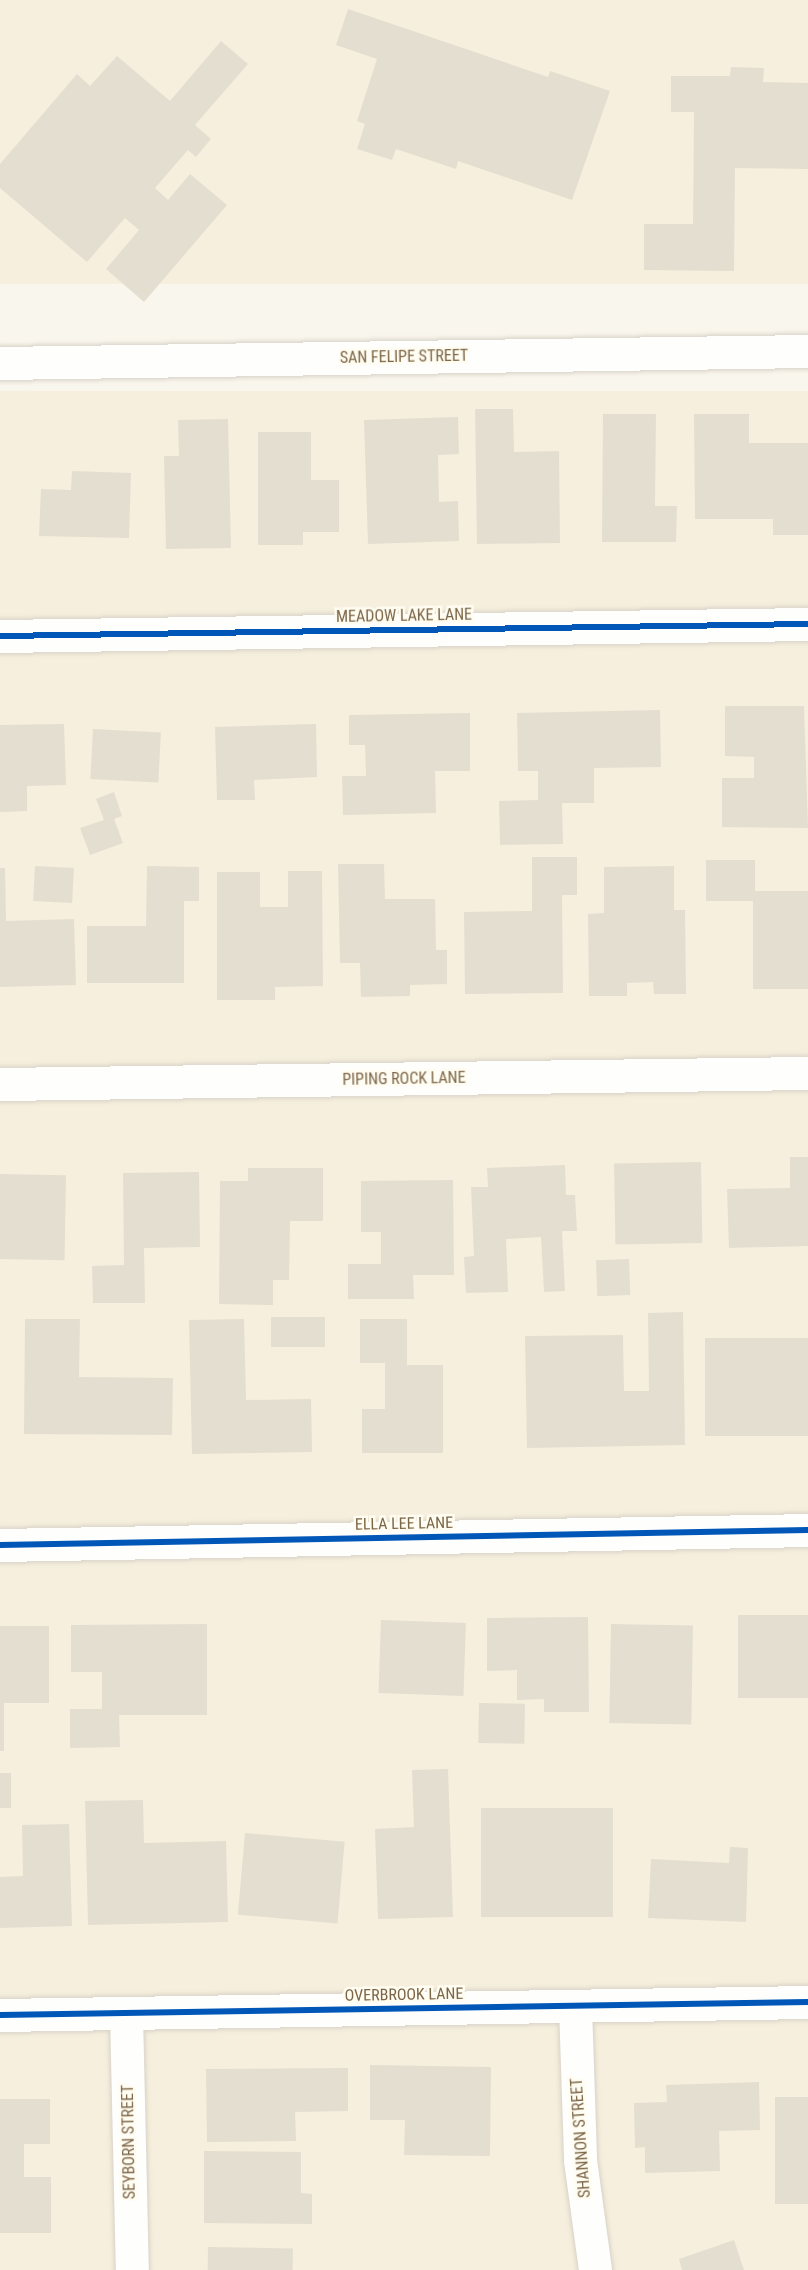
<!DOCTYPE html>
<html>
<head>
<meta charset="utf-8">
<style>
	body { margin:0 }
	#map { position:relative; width:808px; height:2270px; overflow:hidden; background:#f9f6ed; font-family:"Roboto Condensed",sans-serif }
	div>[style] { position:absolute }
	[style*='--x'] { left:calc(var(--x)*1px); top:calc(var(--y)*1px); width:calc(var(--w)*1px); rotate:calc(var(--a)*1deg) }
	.residential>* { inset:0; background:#f6efdd; transform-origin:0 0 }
	.building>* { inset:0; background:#e4ded1; transform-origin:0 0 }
	.roads { filter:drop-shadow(0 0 2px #d7d2c8) drop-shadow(0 0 2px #d7d2c8) }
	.street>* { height:33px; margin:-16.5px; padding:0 16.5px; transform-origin:16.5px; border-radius:16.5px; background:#fefefc }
	.secondary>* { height:33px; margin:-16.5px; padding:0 16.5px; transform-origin:16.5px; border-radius:16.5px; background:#fefefc }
	.cycleway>* { height:6px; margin:-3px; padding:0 3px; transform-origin:3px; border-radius:3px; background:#0057b8 }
	span { translate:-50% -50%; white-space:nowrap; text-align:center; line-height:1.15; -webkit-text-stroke:5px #fffcf1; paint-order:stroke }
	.street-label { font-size:16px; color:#7c6648 }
</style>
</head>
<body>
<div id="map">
	<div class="residential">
		<div style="left:0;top:0;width:808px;height:284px"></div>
		<div style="left:808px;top:391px;width:1879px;height:808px;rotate:90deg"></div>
	</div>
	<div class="building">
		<div style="clip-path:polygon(348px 9px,548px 77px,550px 71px,610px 91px,572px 200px,458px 161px,456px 169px,396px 149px,392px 160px,357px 149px,365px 124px,357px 121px,377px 59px,336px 45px)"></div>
		<div style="clip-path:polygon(221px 41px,248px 64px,195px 125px,211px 139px,196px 157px,188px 150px,155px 188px,168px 200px,190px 174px,227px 205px,144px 302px,106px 269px,139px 230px,125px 218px,87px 262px,0 188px,0 164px,77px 74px,90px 86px,117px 56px,170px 101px)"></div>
		<div style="clip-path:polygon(731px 67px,764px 68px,763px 82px,808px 83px,808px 169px,735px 168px,734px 271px,644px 270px,644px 224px,693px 224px,694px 112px,671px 112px,671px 76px,730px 76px)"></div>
		<div style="clip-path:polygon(475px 409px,513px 409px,514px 452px,559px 451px,560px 543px,477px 544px)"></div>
		<div style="clip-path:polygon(603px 414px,656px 414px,655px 506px,677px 506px,676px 542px,602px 542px)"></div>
		<div style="clip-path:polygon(694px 414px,749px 414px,749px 443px,808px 443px,808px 535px,773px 535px,773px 519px,695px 519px)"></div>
		<div style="clip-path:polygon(458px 417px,459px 454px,438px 455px,439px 502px,458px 501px,459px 541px,368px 544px,364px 420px)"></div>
		<div style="clip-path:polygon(228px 419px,231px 548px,166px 549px,164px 456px,179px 456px,178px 420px)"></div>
		<div style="clip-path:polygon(258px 432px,311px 432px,311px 480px,339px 480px,339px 532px,303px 532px,303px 545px,258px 545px)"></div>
		<div style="clip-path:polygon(72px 471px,131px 473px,129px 538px,39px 536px,41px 489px,71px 490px)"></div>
		<div style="clip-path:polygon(725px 706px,804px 706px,808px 828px,722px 827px,722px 778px,754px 778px,754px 757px,725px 756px)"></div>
		<div style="clip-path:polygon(660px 710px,661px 767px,594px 768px,594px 803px,562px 803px,563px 844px,500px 845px,499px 801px,538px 800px,538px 771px,518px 771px,517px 713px)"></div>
		<div style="clip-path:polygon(470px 713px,470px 771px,435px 771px,436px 813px,343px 815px,342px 776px,366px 776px,365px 745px,349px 745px,349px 715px)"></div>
		<div style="clip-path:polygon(64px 724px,66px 785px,27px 786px,27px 811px,0 812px,0 725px)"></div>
		<div style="clip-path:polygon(316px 724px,317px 777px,254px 780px,255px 800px,217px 800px,215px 727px)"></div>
		<div style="left:93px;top:729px;width:68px;height:50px;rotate:3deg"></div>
		<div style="clip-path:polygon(114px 792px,122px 816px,114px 819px,123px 843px,90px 855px,80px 828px,104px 820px,96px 799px)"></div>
		<div style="clip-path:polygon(532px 857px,577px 857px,577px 895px,562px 895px,563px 993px,465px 994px,464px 912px,532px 911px)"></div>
		<div style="clip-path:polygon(706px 860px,755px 860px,755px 891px,808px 891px,808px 989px,753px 989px,753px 901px,706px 901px)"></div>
		<div style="clip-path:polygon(338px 864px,384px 864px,385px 899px,435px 899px,436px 950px,447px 950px,447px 984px,410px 985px,410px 996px,361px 997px,360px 963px,340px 963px)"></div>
		<div style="left:35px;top:866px;width:39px;height:35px;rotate:3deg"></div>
		<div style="clip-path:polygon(147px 866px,199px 867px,199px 901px,184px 901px,184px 983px,87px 983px,87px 926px,146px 926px)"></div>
		<div style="clip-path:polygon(674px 866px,674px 910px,685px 910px,686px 994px,654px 994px,653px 982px,627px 983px,627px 996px,589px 996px,588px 914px,604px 913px,604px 867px)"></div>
		<div style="clip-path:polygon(0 868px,5px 868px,6px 921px,74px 919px,76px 985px,0 987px)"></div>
		<div style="clip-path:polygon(288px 871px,322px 871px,323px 986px,275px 987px,275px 1000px,217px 1000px,217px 872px,260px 872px,260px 907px,288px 907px)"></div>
		<div style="clip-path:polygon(790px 1157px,808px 1157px,808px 1246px,729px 1248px,727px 1189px,790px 1188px)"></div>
		<div style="left:701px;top:1162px;width:81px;height:87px;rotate:89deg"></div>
		<div style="clip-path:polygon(565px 1165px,566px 1195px,575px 1195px,577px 1231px,562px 1231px,565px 1291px,544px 1292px,541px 1237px,506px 1239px,508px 1292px,466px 1293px,464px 1257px,474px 1256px,471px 1187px,488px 1187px,487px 1168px)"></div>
		<div style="clip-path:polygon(248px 1168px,323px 1168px,323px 1221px,290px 1221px,289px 1280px,273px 1280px,273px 1305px,219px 1304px,220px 1181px,248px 1181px)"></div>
		<div style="clip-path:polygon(199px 1172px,200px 1247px,144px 1248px,145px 1303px,93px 1303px,92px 1266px,124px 1265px,123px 1173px)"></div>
		<div style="left:0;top:1174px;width:66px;height:85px;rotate:1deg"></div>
		<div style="clip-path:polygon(453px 1180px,454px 1275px,413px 1275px,414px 1299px,348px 1299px,348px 1264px,381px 1264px,381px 1232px,361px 1232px,361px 1181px)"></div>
		<div style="left:629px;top:1259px;width:36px;height:33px;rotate:88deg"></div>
		<div style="clip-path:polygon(683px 1312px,685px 1445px,527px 1448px,525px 1336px,623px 1335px,624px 1391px,649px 1391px,648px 1313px)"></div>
		<div style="left:325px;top:1317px;width:30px;height:54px;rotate:90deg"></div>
		<div style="clip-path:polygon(25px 1319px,80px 1319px,79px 1377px,173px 1378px,172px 1435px,24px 1434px)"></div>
		<div style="clip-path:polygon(244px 1319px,246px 1400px,311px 1399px,312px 1452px,192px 1454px,189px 1320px)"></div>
		<div style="clip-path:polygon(360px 1319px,407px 1319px,407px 1365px,443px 1365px,443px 1453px,362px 1453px,362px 1409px,385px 1409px,385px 1363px,360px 1363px)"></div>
		<div style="left:705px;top:1338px;width:103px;height:98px"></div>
		<div style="left:808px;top:1615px;width:83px;height:70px;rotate:90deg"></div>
		<div style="clip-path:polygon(588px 1617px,589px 1712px,544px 1712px,544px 1699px,517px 1700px,517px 1670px,487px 1671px,487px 1618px)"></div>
		<div style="left:381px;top:1620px;width:85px;height:73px;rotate:2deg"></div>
		<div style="clip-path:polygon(207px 1624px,207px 1715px,119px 1715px,120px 1747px,70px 1748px,70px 1709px,102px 1709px,102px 1672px,71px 1672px,71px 1625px)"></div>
		<div style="left:611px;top:1624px;width:82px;height:99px;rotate:1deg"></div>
		<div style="clip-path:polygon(0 1626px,49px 1626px,49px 1703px,4px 1703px,4px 1751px,0 1751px)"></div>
		<div style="left:479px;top:1703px;width:46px;height:40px;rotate:1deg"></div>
		<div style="clip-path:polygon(448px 1769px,453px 1917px,378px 1919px,375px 1829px,414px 1827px,412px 1770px)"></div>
		<div style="left:0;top:1773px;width:11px;height:35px"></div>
		<div style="clip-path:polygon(143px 1800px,144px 1843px,226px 1841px,228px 1922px,88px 1925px,85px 1801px)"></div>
		<div style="left:481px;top:1808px;width:132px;height:109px"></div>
		<div style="clip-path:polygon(69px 1824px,72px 1926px,0 1928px,0 1877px,23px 1876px,22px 1825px)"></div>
		<div style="left:245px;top:1833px;width:100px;height:82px;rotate:5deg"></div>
		<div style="clip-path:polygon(730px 1847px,748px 1848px,746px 1922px,648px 1918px,651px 1859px,729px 1863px)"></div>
		<div style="clip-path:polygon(370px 2065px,491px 2067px,490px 2156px,404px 2155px,405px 2120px,370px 2120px)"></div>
		<div style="clip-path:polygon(348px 2068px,348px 2111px,295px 2112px,296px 2141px,207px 2142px,206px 2069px)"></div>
		<div style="clip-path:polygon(759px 2082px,760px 2130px,719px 2131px,720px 2171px,645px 2173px,645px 2147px,635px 2148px,634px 2103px,667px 2102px,666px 2085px)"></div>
		<div style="left:808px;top:2097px;width:107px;height:33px;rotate:90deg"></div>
		<div style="clip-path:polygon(0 2099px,50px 2099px,50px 2144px,24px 2144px,24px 2177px,51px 2177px,51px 2233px,0 2233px)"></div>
		<div style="clip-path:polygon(204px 2151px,301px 2152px,301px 2193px,312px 2194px,312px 2224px,204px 2223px)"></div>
		<div style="clip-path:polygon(734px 2240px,744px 2270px,682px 2270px,679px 2259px)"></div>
		<div style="left:208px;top:2247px;width:85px;height:23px;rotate:1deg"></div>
	</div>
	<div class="roads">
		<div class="street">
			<div style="--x:0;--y:636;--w:808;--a:-0.85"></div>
			<div style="--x:0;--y:1084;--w:808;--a:-0.78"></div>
			<div style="--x:0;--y:1545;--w:808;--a:-1.06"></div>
			<div style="--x:575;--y:2006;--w:154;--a:88.1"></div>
			<div style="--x:580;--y:2160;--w:111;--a:82.2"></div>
			<div style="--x:126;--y:2013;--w:257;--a:88.7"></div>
			<div style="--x:0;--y:2015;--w:808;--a:-0.92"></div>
		</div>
		<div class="secondary">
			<div style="--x:0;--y:363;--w:808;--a:-0.85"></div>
		</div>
	</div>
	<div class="cycleway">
		<div style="--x:0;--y:636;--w:808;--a:-0.85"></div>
		<div style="--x:0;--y:1545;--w:808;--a:-1.06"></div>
		<div style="--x:0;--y:2015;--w:808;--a:-0.92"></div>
	</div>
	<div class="street-label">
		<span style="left:404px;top:357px;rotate:-1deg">SAN FELIPE STREET</span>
		<span style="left:404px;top:616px;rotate:-1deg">MEADOW LAKE LANE</span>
		<span style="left:404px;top:1079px;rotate:-1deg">PIPING ROCK LANE</span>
		<span style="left:404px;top:1524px;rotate:-1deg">ELLA LEE LANE</span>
		<span style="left:404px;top:1995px;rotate:-1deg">OVERBROOK LANE</span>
		<span style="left:581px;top:2138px;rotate:-94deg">SHANNON STREET</span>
		<span style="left:129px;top:2142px;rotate:-91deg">SEYBORN STREET</span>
	</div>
</div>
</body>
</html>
